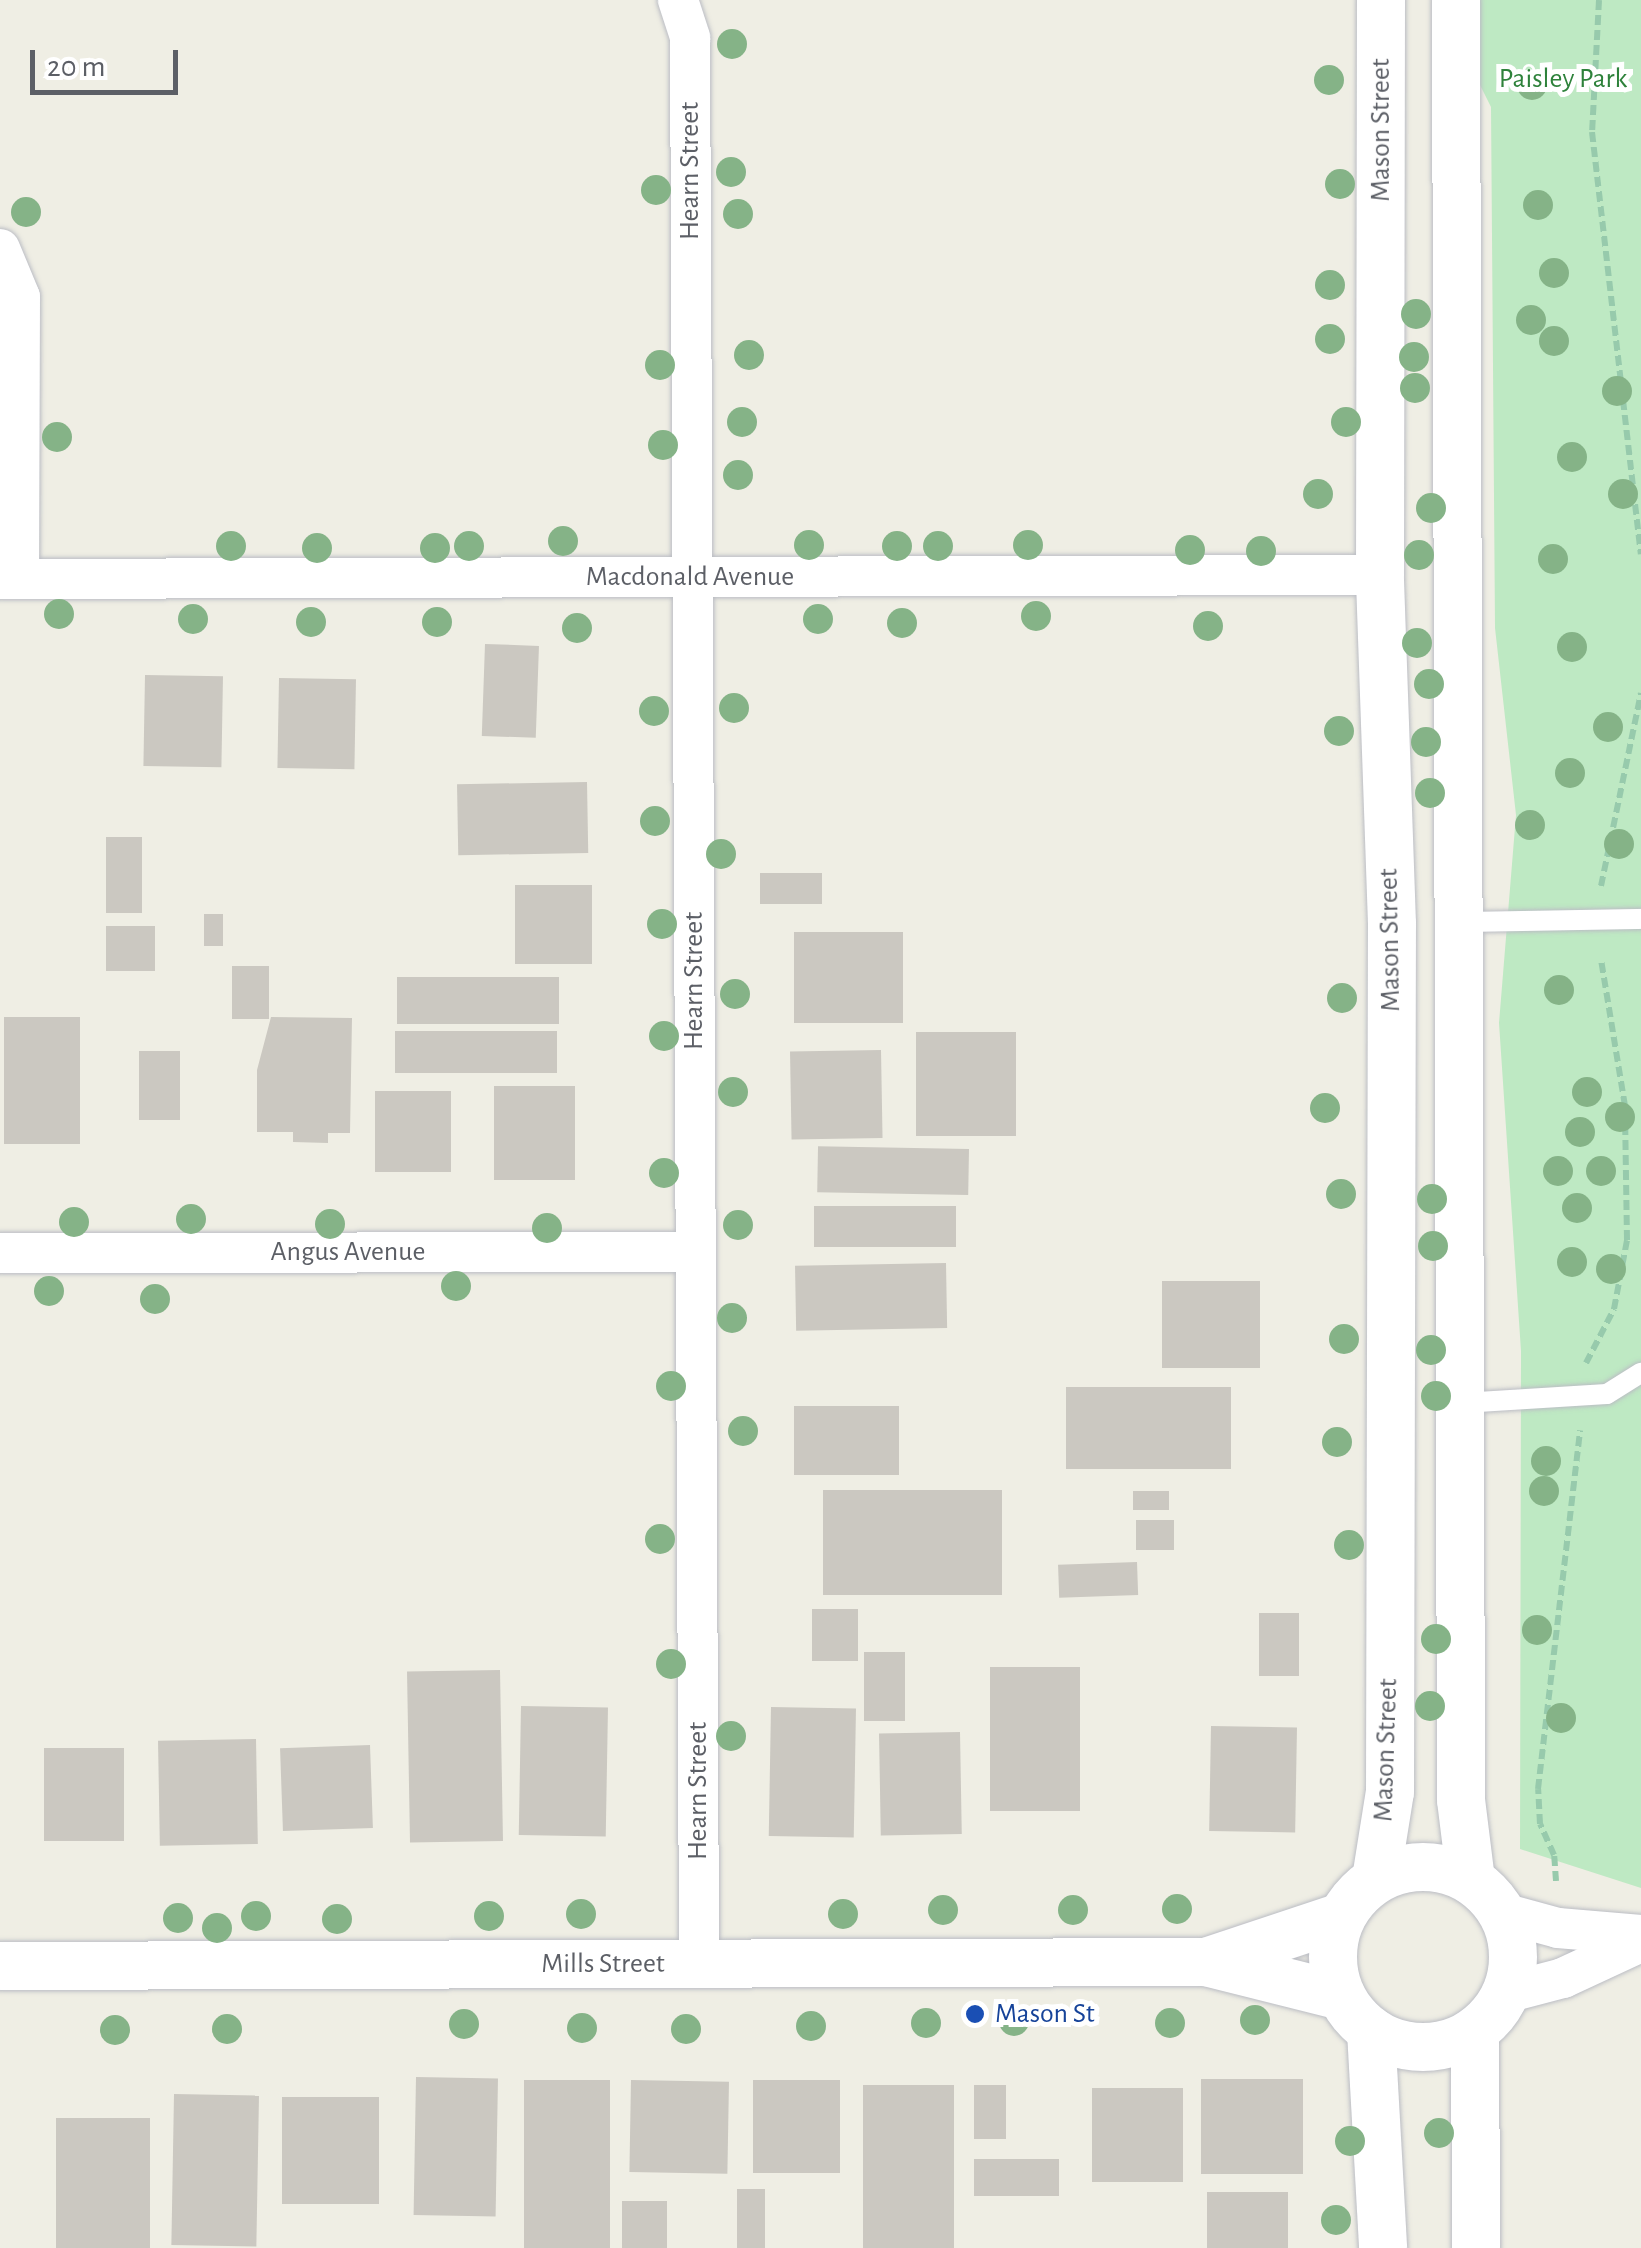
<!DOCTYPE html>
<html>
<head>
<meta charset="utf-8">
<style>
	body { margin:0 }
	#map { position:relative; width:1641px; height:2248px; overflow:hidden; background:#efeee4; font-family:"Alegreya Sans",sans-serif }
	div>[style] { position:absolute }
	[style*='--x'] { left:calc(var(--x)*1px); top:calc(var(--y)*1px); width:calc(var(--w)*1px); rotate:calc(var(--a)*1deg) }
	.green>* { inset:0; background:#bee9c3 }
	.building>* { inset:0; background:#cbc8c1; transform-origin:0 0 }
	.path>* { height:6px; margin-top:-3px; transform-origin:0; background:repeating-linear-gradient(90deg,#97caac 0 10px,transparent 0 15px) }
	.roads { filter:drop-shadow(0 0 2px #bbbdc4) drop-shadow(0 0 2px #bbbdc4) }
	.service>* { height:20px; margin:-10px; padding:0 10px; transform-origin:10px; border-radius:10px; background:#fff }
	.minor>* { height:40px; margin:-20px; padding:0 20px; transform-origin:20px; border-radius:20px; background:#fff }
	.tertiary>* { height:48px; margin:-24px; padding:0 24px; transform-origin:24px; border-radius:24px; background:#fff }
	.tertiary>.ring { margin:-24px; padding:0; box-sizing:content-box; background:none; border:48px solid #fff; border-radius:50% }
	.trees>* { width:30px; height:30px; margin:-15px; border-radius:50%; background:#85b387 }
	.dots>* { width:28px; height:28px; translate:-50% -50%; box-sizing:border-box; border:5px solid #fff; border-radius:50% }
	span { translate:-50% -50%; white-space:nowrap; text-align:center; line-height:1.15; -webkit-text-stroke:10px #fff; paint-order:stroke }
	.park-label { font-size:28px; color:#2e823b }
	.street-label { font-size:28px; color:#5c5f66 }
	.transit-label { font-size:28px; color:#164399 }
	.left { translate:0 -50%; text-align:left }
	.scale { position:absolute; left:30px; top:50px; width:148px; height:45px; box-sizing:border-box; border:5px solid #5c5f66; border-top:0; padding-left:12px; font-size:30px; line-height:35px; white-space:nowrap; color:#5c5f66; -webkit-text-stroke:8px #fff; paint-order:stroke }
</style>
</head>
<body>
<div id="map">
	<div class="green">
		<div style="clip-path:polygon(1476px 0,1641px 0,1641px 1888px,1520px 1849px,1521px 1351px,1499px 1023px,1516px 815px,1495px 628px,1491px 107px,1475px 75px)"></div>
	</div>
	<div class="building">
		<div style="left:485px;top:644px;width:54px;height:92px;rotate:2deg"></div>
		<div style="left:145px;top:675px;width:78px;height:91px;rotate:1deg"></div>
		<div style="left:279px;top:678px;width:77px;height:90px;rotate:1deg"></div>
		<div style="left:587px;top:782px;width:71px;height:130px;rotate:89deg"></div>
		<div style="left:106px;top:837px;width:36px;height:76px"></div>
		<div style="left:822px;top:873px;width:31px;height:62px;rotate:90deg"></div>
		<div style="left:515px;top:885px;width:77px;height:79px"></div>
		<div style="left:204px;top:914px;width:19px;height:32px"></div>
		<div style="left:155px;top:926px;width:45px;height:49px;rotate:90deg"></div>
		<div style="left:794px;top:932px;width:109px;height:91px"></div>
		<div style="left:232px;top:966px;width:37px;height:53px"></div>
		<div style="left:559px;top:977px;width:47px;height:162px;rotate:90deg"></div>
		<div style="left:4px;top:1017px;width:76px;height:127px"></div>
		<div style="clip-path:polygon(271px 1017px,352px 1018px,350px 1133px,328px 1133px,328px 1143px,293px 1142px,293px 1132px,257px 1132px,257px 1070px)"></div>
		<div style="left:557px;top:1031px;width:42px;height:162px;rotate:90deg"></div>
		<div style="left:916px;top:1032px;width:100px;height:104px"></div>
		<div style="left:881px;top:1050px;width:88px;height:91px;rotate:89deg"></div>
		<div style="left:139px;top:1051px;width:41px;height:69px"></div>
		<div style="left:575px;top:1086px;width:94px;height:81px;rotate:90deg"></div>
		<div style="left:375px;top:1091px;width:76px;height:81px"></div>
		<div style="left:969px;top:1149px;width:46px;height:151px;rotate:91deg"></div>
		<div style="left:956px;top:1206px;width:41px;height:142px;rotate:90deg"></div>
		<div style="left:946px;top:1263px;width:65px;height:151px;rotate:89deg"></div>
		<div style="left:1162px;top:1281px;width:98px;height:87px"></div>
		<div style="left:1231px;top:1387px;width:82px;height:165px;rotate:90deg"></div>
		<div style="left:794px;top:1406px;width:105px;height:69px"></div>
		<div style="left:1002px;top:1490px;width:105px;height:179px;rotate:90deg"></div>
		<div style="left:1133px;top:1491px;width:36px;height:19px"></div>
		<div style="left:1174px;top:1520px;width:30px;height:38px;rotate:90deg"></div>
		<div style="left:1137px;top:1562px;width:33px;height:79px;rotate:88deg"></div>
		<div style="left:812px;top:1609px;width:46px;height:52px"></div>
		<div style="left:1259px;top:1613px;width:40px;height:63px"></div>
		<div style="left:905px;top:1652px;width:69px;height:41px;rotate:90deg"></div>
		<div style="left:1080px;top:1667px;width:144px;height:90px;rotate:90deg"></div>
		<div style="left:500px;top:1670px;width:171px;height:93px;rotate:89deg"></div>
		<div style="left:521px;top:1706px;width:87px;height:129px;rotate:1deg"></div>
		<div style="left:771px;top:1707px;width:85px;height:129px;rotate:1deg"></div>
		<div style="left:1211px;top:1726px;width:86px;height:105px;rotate:1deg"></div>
		<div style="left:960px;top:1732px;width:102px;height:81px;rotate:89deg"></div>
		<div style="left:256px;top:1739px;width:105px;height:98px;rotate:89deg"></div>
		<div style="left:370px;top:1745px;width:83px;height:90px;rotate:88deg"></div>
		<div style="left:44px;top:1748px;width:80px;height:93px"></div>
		<div style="left:416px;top:2077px;width:82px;height:138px;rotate:1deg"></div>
		<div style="left:1201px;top:2079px;width:102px;height:95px"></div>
		<div style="left:524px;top:2080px;width:86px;height:168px"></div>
		<div style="left:631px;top:2080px;width:98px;height:92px;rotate:1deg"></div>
		<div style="left:753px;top:2080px;width:87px;height:93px"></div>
		<div style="left:863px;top:2085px;width:91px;height:163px"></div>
		<div style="left:974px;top:2085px;width:32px;height:54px"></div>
		<div style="left:1092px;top:2088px;width:91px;height:94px"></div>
		<div style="left:174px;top:2094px;width:85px;height:151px;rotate:1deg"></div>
		<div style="left:282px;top:2097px;width:97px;height:107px"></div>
		<div style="left:56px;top:2118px;width:94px;height:130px"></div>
		<div style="left:974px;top:2159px;width:85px;height:37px"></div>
		<div style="left:737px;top:2189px;width:28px;height:59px"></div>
		<div style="left:1207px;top:2192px;width:81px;height:56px"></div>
		<div style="left:622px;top:2201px;width:45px;height:47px"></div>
	</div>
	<div class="path">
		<div style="--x:1599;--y:0;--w:132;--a:93"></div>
		<div style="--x:1592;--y:132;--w:425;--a:83.4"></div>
		<div style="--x:1601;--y:886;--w:197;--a:-78.3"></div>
		<div style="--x:1586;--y:1363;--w:61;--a:-62.6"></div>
		<div style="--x:1614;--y:1309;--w:70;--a:-79.3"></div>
		<div style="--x:1627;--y:1240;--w:134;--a:-90.9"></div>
		<div style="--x:1625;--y:1106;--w:149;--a:-99.3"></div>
		<div style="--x:1556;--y:1881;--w:26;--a:-94"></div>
		<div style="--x:1554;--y:1855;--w:34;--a:-114"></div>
		<div style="--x:1540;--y:1824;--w:35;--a:-93"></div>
		<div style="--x:1538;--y:1789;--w:361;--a:-83.3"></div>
	</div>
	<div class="roads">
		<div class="service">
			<div style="--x:1461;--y:922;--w:180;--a:-1"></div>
			<div style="--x:1462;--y:1403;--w:145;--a:-3.6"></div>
			<div style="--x:1607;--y:1394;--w:40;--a:-32"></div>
		</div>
		<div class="minor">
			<div style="--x:678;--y:0;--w:40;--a:72"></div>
			<div style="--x:690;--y:38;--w:1926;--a:89.73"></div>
			<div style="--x:0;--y:249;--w:52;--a:67.4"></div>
			<div style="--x:20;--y:297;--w:282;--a:90.2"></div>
			<div style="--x:0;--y:579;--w:1380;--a:-0.17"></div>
			<div style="--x:0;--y:1253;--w:696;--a:-0.08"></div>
			<div style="--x:1503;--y:1913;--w:57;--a:15.3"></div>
			<div style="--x:1558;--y:1928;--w:83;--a:4.8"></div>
			<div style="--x:1506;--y:1993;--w:59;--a:-14.7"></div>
			<div style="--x:1563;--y:1978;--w:86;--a:-24.8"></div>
		</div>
		<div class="tertiary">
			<div style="--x:1456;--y:0;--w:1800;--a:89.84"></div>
			<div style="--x:1461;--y:1800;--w:81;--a:82.9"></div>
			<div class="ring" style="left:1333px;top:1867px;width:132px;height:132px"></div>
			<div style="--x:1376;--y:1879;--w:88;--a:-80.9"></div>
			<div style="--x:1390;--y:1792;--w:868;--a:-89.87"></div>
			<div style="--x:1392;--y:924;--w:349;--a:-92"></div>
			<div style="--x:1380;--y:575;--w:575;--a:-89.9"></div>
			<div style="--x:1206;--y:1962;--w:142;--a:-18.4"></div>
			<div style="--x:0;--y:1966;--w:1206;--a:-0.19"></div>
			<div style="--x:1206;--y:1962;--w:139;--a:14.1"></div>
			<div style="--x:1371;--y:2031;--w:217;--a:86.8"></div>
			<div style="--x:1475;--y:2031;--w:217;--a:89.7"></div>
		</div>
	</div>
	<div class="trees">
		<div style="left:732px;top:44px"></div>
		<div style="left:1329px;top:80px"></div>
		<div style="left:1532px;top:85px"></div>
		<div style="left:731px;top:172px"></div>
		<div style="left:1340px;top:184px"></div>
		<div style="left:656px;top:190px"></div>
		<div style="left:1538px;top:205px"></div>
		<div style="left:26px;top:212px"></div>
		<div style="left:738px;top:214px"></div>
		<div style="left:1554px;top:273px"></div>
		<div style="left:1330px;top:285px"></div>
		<div style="left:1416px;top:314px"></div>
		<div style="left:1531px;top:320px"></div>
		<div style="left:1330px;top:339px"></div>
		<div style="left:1554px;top:341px"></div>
		<div style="left:749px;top:355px"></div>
		<div style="left:1414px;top:357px"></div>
		<div style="left:660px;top:365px"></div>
		<div style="left:1415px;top:388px"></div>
		<div style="left:1617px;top:391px"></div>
		<div style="left:742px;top:422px"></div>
		<div style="left:1346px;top:422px"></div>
		<div style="left:57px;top:437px"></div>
		<div style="left:663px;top:445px"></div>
		<div style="left:1572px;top:457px"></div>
		<div style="left:738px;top:475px"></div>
		<div style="left:1318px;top:494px"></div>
		<div style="left:1623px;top:494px"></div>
		<div style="left:1431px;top:508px"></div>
		<div style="left:563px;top:541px"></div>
		<div style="left:809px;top:545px"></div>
		<div style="left:1028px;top:545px"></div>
		<div style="left:231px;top:546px"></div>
		<div style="left:469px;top:546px"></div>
		<div style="left:897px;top:546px"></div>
		<div style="left:938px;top:546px"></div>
		<div style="left:317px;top:548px"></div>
		<div style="left:435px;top:548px"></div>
		<div style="left:1190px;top:550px"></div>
		<div style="left:1261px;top:551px"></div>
		<div style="left:1419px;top:555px"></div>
		<div style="left:1553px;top:559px"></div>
		<div style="left:59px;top:614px"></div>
		<div style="left:1036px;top:616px"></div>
		<div style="left:193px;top:619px"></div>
		<div style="left:818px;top:619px"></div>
		<div style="left:311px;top:622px"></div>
		<div style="left:437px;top:622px"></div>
		<div style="left:902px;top:623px"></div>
		<div style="left:1208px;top:626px"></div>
		<div style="left:577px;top:628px"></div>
		<div style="left:1417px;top:643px"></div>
		<div style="left:1572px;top:647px"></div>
		<div style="left:1429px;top:684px"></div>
		<div style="left:734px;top:708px"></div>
		<div style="left:654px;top:711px"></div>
		<div style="left:1608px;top:727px"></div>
		<div style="left:1339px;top:731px"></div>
		<div style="left:1426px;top:742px"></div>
		<div style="left:1570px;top:773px"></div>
		<div style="left:1430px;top:793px"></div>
		<div style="left:655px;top:821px"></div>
		<div style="left:1530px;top:825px"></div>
		<div style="left:1619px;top:844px"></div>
		<div style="left:721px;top:854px"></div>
		<div style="left:662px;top:924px"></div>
		<div style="left:1559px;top:990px"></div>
		<div style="left:735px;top:994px"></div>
		<div style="left:1342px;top:998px"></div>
		<div style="left:664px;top:1036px"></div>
		<div style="left:733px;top:1092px"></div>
		<div style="left:1587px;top:1092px"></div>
		<div style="left:1325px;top:1108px"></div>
		<div style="left:1620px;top:1117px"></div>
		<div style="left:1580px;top:1132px"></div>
		<div style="left:1558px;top:1171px"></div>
		<div style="left:1601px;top:1171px"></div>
		<div style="left:664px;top:1173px"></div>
		<div style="left:1341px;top:1194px"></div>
		<div style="left:1432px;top:1199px"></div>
		<div style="left:1577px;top:1208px"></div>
		<div style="left:191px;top:1219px"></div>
		<div style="left:74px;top:1222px"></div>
		<div style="left:330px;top:1224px"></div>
		<div style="left:738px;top:1225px"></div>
		<div style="left:547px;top:1228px"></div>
		<div style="left:1433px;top:1246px"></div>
		<div style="left:1572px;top:1262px"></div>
		<div style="left:1611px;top:1269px"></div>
		<div style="left:456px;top:1286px"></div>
		<div style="left:49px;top:1291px"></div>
		<div style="left:155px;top:1299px"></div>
		<div style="left:732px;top:1318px"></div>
		<div style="left:1344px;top:1339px"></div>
		<div style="left:1431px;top:1350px"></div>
		<div style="left:671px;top:1386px"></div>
		<div style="left:1436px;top:1396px"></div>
		<div style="left:743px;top:1431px"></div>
		<div style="left:1337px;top:1442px"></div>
		<div style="left:1546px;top:1461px"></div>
		<div style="left:1544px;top:1491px"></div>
		<div style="left:660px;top:1539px"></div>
		<div style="left:1349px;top:1545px"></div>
		<div style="left:1537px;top:1630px"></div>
		<div style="left:1436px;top:1639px"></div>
		<div style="left:671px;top:1664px"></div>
		<div style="left:1430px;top:1706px"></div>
		<div style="left:1561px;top:1718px"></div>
		<div style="left:731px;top:1736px"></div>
		<div style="left:1177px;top:1909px"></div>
		<div style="left:943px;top:1910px"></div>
		<div style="left:1073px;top:1910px"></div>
		<div style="left:581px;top:1914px"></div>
		<div style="left:843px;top:1914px"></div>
		<div style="left:256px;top:1916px"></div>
		<div style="left:489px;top:1916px"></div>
		<div style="left:178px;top:1918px"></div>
		<div style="left:337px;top:1919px"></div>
		<div style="left:217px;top:1928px"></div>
		<div style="left:1255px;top:2020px"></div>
		<div style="left:1014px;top:2021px"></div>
		<div style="left:926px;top:2023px"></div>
		<div style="left:1170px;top:2023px"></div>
		<div style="left:464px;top:2024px"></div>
		<div style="left:811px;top:2026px"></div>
		<div style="left:582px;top:2028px"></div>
		<div style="left:227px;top:2029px"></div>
		<div style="left:686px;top:2029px"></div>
		<div style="left:115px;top:2030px"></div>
		<div style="left:1439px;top:2133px"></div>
		<div style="left:1350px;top:2141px"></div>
		<div style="left:1336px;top:2220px"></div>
	</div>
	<div class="dots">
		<div style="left:975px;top:2014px;background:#1a4fb4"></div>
	</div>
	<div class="park-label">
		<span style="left:1563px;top:79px">Paisley Park</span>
	</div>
	<div class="street-label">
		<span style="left:1381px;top:130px;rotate:-90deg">Mason Street</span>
		<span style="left:690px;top:171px;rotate:-90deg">Hearn Street</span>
		<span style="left:690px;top:577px">Macdonald Avenue</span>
		<span style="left:1390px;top:940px;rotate:-91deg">Mason Street</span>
		<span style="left:694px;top:981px;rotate:-90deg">Hearn Street</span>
		<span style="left:348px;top:1252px">Angus Avenue</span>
		<span style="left:1386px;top:1750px;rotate:-88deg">Mason Street</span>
		<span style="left:698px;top:1791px;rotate:-90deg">Hearn Street</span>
		<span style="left:603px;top:1964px">Mills Street</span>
	</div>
	<div class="transit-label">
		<span class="left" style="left:995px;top:2014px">Mason St</span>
	</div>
	<div class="scale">20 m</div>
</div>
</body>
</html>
